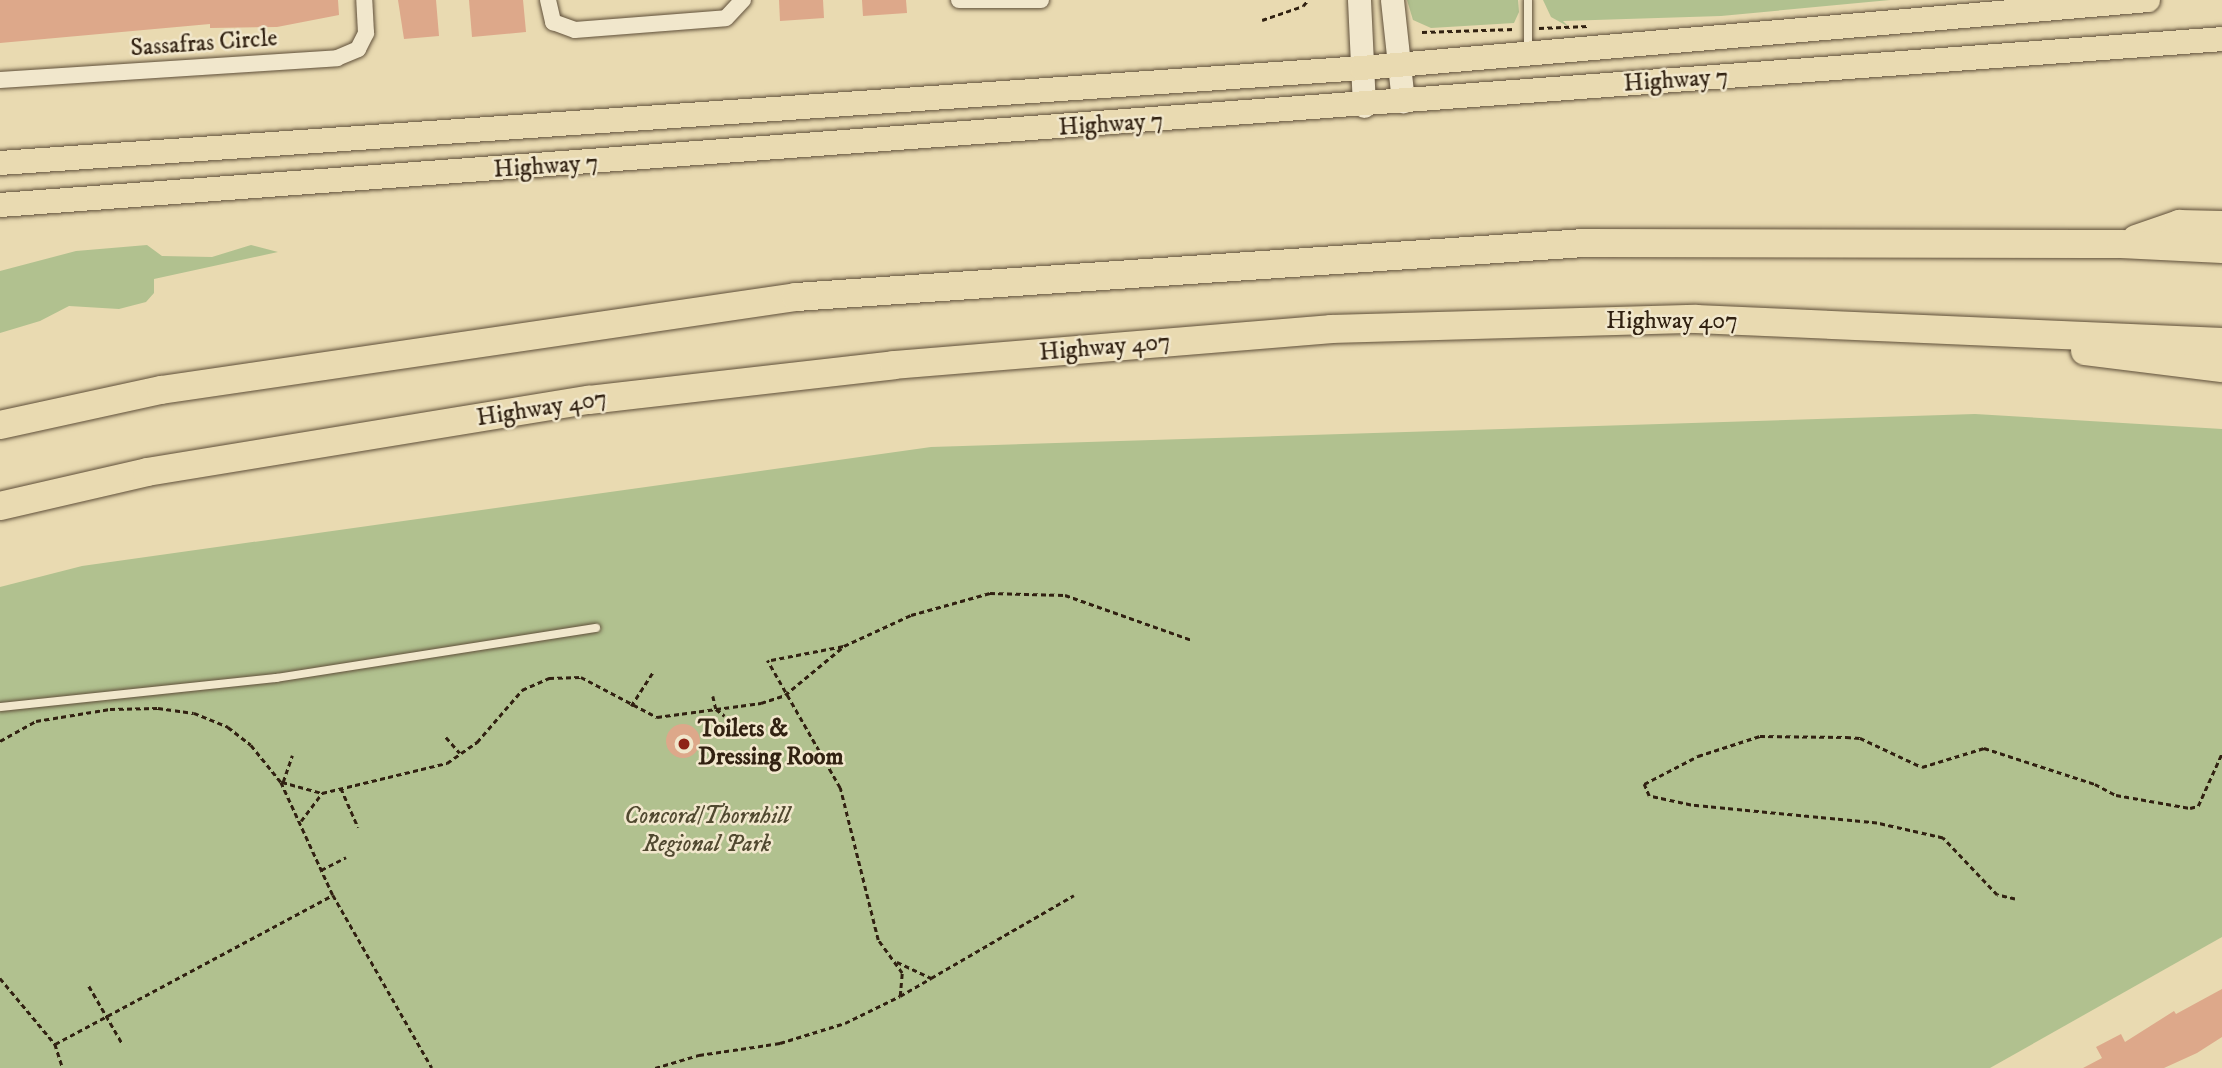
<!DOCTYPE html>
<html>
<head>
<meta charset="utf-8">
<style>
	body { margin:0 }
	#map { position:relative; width:2222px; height:1068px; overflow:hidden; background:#e9dab1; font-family:"IM FELL DW Pica",serif }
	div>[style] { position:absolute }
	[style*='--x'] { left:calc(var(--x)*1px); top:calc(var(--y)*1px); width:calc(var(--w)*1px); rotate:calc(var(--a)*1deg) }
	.green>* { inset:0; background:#b1c18f }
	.building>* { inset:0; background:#dda88a }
	.round { border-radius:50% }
	.path>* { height:2.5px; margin-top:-1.25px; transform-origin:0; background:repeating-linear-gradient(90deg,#312111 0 5px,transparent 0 8.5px) }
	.roads { filter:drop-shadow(0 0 2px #5f4f39) drop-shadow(0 0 2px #5f4f39) }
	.lane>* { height:8px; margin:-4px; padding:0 4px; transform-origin:4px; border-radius:4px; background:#f1e7cc }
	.street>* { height:16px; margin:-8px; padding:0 8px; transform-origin:8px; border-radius:8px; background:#f1e7cc }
	.secondary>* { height:23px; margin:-11.5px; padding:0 11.5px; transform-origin:11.5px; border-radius:11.5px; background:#f1e7cc }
	.primary>* { height:24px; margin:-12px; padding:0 12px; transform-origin:12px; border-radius:12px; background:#e9dab1 }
	.highway>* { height:28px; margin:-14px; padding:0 14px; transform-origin:14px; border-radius:14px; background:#e9dab1 }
	.dots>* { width:19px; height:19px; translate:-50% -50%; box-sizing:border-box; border:4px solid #f1e7cc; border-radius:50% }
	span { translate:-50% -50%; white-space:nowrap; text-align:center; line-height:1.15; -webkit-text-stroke:5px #f1e7cc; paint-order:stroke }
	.street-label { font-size:24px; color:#312111 }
	.poi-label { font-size:24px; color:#312111; font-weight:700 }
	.left { translate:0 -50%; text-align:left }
	.park-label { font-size:24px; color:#514930; font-style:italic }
</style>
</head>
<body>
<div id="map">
	<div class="green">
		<div style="clip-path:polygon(1407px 0,1518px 0,1519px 12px,1514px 23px,1431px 28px,1413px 20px)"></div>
		<div style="clip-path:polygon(1543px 0,1890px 0,1721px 16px,1563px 21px,1569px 27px,1551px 17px)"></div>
		<div style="clip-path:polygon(147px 245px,162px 256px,212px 257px,251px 245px,278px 252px,154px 279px,154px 293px,146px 302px,119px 309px,69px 306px,40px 321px,0 333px,0 271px,76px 251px)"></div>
		<div style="clip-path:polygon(1975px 414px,2222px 429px,2222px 937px,1990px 1068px,0 1068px,0 587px,82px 566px,931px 447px)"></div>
	</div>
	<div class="building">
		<div style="clip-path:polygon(0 0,338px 0,339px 15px,277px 27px,210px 28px,210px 24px,0 43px)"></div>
		<div style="clip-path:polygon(398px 0,436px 0,439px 36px,404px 39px)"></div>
		<div style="clip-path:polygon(469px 0,523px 0,526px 32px,472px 37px)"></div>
		<div style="clip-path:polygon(779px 0,823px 0,824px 18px,780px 21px)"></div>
		<div style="clip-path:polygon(862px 0,906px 0,907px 13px,863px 16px)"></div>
		<div class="round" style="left:666px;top:724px;width:34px;height:34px"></div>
		<div style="clip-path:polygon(2222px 989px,2222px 1037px,2197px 1053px,2164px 1068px,2083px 1068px,2102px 1058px,2096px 1047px,2121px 1034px,2125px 1042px,2174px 1011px,2176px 1014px)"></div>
	</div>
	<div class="path">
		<div style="--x:1262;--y:20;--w:43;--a:-18.9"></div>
		<div style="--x:1303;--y:6;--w:8;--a:-50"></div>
		<div style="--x:1539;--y:28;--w:49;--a:-2.3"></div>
		<div style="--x:1422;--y:32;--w:93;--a:-1.8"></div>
		<div style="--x:771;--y:660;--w:74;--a:-10.9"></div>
		<div style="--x:844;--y:646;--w:74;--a:-24.8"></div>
		<div style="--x:911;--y:615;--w:82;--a:-15.6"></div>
		<div style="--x:990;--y:593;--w:75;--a:1.5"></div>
		<div style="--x:1065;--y:595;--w:135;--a:19.5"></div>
		<div style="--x:713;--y:696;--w:13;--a:77"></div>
		<div style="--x:716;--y:709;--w:11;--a:38"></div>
		<div style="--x:631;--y:706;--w:40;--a:-57.1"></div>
		<div style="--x:446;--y:737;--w:21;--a:49"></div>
		<div style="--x:0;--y:741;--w:41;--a:-29.1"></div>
		<div style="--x:36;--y:721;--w:75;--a:-9.2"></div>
		<div style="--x:110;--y:709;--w:48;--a:-1.2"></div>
		<div style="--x:158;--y:708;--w:36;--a:8"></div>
		<div style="--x:194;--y:713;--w:37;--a:22"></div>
		<div style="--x:228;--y:727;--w:29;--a:38"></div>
		<div style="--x:251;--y:745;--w:48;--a:51"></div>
		<div style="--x:281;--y:782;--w:124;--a:65.3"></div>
		<div style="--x:333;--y:895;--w:199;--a:60.2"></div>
		<div style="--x:282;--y:782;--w:41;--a:15.4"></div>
		<div style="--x:322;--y:793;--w:129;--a:-13.5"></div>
		<div style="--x:447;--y:763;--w:37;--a:-35"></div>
		<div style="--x:477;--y:742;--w:69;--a:-49.1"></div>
		<div style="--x:522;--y:690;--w:30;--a:-24"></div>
		<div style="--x:549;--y:678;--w:32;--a:-2"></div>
		<div style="--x:581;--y:677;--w:86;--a:27.8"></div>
		<div style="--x:657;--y:717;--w:105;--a:-7.7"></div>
		<div style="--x:761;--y:703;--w:25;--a:-18"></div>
		<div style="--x:785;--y:695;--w:77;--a:-39.7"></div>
		<div style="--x:283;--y:782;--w:28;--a:-71"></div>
		<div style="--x:341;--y:788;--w:43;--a:66.4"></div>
		<div style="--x:301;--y:821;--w:35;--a:-53"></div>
		<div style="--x:321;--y:870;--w:28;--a:-27"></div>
		<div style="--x:2015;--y:899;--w:18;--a:-167"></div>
		<div style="--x:1997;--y:895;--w:79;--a:-133.5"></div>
		<div style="--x:1943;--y:838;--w:68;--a:-167.2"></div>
		<div style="--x:1877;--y:823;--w:187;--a:-174.5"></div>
		<div style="--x:1691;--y:805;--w:43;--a:-167.9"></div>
		<div style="--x:1649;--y:796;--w:13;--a:-113"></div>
		<div style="--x:1644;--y:784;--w:61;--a:-27.4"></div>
		<div style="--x:1698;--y:756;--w:65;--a:-17.9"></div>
		<div style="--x:1760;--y:736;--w:86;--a:0.7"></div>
		<div style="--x:1846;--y:737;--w:14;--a:4"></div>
		<div style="--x:1860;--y:738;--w:68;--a:25.1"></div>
		<div style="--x:1922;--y:767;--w:65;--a:-17"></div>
		<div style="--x:1984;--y:748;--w:117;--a:18"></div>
		<div style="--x:2095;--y:784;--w:24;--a:28"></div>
		<div style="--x:2116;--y:795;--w:75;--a:10"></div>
		<div style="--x:2190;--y:808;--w:8;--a:-14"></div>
		<div style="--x:2198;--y:806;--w:58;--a:-65.6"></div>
		<div style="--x:897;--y:962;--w:38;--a:25"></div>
		<div style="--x:931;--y:978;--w:165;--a:-30.1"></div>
		<div style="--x:0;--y:978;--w:86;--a:50.2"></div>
		<div style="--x:55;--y:1044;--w:25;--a:72"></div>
		<div style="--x:89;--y:986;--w:66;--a:59.9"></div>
		<div style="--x:900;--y:996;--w:36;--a:-30"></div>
		<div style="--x:55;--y:1044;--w:315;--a:-28.2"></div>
		<div style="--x:655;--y:1068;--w:46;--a:-16.5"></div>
		<div style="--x:699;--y:1055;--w:82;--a:-8.4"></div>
		<div style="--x:780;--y:1043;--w:68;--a:-17.1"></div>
		<div style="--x:845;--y:1023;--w:61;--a:-26.1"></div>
		<div style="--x:900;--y:996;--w:23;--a:-85"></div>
		<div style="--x:902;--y:973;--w:41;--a:-126"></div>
		<div style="--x:878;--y:940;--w:157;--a:-104"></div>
		<div style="--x:840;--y:788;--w:147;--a:-119.7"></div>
	</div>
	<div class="roads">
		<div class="lane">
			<div style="--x:1528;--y:50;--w:50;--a:-90"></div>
			<div style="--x:0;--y:707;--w:278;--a:-6"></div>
			<div style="--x:276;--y:678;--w:324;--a:-8.9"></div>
		</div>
		<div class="street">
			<div style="--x:548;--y:0;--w:23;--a:77"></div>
			<div style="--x:553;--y:22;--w:23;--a:20"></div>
			<div style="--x:575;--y:30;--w:151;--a:-4.5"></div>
			<div style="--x:726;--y:18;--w:25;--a:-47"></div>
			<div style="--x:959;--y:0;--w:82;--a:0"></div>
			<div style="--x:0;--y:80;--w:338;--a:-3.7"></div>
			<div style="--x:337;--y:58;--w:23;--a:-23"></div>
			<div style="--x:358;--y:49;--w:18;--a:-63"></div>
			<div style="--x:366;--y:33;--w:33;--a:-93"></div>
		</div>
		<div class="secondary">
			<div style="--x:1359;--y:0;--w:106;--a:87.3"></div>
			<div style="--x:1392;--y:0;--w:102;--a:83.8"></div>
		</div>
		<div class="primary">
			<div style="--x:0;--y:163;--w:1365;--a:-3.99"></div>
			<div style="--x:1362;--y:68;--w:789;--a:-4.94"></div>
			<div style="--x:0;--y:205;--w:2228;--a:-4.27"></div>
		</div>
		<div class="highway">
			<div style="--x:2136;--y:239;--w:46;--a:-19.2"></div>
			<div style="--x:2179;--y:224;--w:43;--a:1.3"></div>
			<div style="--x:2085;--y:351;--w:138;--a:7.1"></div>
			<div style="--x:0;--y:425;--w:165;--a:-12.3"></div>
			<div style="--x:161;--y:390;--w:642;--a:-8.33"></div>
			<div style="--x:796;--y:297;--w:790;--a:-3.92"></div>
			<div style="--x:1584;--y:243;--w:537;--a:0.11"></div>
			<div style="--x:2121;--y:244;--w:101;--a:2.8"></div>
			<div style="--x:0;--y:506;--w:151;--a:-13"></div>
			<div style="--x:147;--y:472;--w:448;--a:-9.3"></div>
			<div style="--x:589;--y:400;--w:307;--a:-6.5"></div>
			<div style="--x:894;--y:365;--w:438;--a:-4.7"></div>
			<div style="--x:1331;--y:329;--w:365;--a:-1.6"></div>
			<div style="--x:1696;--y:319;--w:527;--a:2.5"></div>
		</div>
	</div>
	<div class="dots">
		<div style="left:684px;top:744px;background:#8f2418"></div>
	</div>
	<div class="street-label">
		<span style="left:204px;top:44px;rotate:-4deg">Sassafras Circle</span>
		<span style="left:1676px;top:81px;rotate:-4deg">Highway 7</span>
		<span style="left:1111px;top:125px;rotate:-4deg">Highway 7</span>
		<span style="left:546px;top:167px;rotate:-4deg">Highway 7</span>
		<span style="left:1672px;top:322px">Highway 407</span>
		<span style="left:1105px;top:348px;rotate:-5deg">Highway 407</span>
		<span style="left:542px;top:409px;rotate:-9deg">Highway 407</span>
	</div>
	<div class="poi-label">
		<span class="left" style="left:698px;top:744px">Toilets &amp;<br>Dressing Room</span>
	</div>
	<div class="park-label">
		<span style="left:707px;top:831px">Concord/Thornhill<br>Regional Park</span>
	</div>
</div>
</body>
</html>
